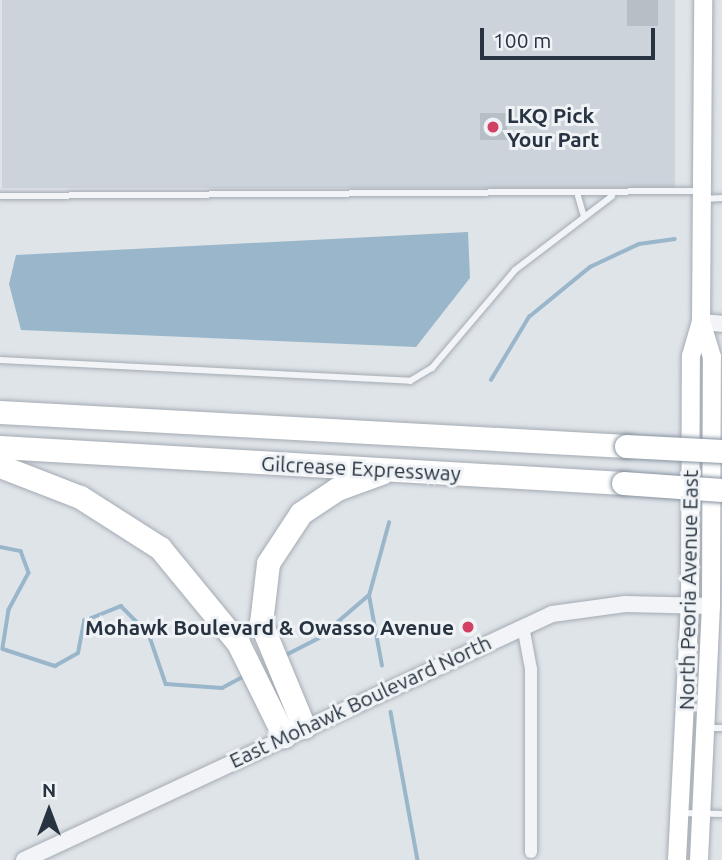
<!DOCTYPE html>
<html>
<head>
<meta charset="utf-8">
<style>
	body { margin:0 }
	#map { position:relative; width:722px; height:860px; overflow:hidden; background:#dfe4e9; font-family:Ubuntu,sans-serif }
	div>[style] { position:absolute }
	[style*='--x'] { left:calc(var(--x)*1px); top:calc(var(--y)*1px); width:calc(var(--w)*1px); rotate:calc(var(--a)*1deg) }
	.built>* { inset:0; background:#cdd3db; transform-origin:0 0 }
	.water>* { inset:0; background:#99b6ca }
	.stream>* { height:3.5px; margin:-1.75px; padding:0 1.75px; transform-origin:1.75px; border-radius:1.75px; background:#99b6ca }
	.building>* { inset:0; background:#b6bec6; transform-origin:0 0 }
	.roads { filter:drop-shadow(0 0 2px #a4abb3) drop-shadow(0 0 2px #a4abb3) }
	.service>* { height:6px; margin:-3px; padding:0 3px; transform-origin:3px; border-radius:3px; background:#f2f4f7 }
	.minor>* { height:12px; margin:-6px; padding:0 6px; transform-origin:6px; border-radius:6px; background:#f2f4f7 }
	.tertiary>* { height:16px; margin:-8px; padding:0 8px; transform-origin:8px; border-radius:8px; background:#f2f4f7 }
	.secondary>* { height:18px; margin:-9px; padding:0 9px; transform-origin:9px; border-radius:9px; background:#fff }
	.motorway>* { height:23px; margin:-11.5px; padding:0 11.5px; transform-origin:11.5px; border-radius:11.5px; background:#fff }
	.bridges { filter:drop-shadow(0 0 2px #8693a0) drop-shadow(0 0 2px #8693a0) }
	.motorway-bridge>* { height:23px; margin:-11.5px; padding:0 11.5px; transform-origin:11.5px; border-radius:11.5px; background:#fff }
	.dots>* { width:19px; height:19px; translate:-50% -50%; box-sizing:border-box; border:4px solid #eff3f6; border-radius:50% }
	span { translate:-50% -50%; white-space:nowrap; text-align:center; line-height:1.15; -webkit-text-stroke:6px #eff3f6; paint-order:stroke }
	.poi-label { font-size:21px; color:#273340; font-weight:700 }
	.left { translate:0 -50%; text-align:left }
	.right { translate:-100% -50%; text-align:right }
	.street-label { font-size:21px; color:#273340 }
	.north { position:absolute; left:14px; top:776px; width:70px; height:70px; -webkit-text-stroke:5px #eff3f6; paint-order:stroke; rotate:0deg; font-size:19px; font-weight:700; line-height:28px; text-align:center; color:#273340 }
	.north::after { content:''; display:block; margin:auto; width:24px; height:32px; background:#273340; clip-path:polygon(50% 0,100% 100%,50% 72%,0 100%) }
	.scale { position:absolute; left:480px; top:28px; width:175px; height:32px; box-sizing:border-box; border:4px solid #273340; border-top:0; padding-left:9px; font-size:21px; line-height:24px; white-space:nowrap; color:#273340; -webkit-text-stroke:5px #eff3f6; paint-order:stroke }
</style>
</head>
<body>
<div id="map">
	<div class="built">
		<div style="left:2px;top:0;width:673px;height:188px"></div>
	</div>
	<div class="water">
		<div style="clip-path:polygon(468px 232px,470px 278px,416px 347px,21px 330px,9px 284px,16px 255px)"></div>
	</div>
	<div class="stream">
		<div style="--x:491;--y:380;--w:74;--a:-58.9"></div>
		<div style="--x:529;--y:317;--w:79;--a:-39.3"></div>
		<div style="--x:590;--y:267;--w:54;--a:-25.1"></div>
		<div style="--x:639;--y:244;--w:36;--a:-8"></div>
		<div style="--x:0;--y:547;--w:21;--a:11"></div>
		<div style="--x:21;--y:551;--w:23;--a:70"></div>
		<div style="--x:29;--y:573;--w:42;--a:118.4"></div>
		<div style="--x:9;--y:610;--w:39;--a:99"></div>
		<div style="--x:3;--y:649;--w:55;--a:18.1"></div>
		<div style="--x:55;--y:666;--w:26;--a:-29"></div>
		<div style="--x:78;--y:653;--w:33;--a:-79"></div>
		<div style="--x:84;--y:621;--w:40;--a:-22"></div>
		<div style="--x:121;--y:606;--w:40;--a:45"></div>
		<div style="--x:149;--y:634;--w:53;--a:71.2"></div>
		<div style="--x:166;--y:684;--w:56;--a:4.1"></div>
		<div style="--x:222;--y:688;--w:24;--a:-28"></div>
		<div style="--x:284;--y:656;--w:39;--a:-27"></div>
		<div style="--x:319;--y:638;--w:65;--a:-40.6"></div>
		<div style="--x:382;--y:666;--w:71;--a:-100.5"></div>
		<div style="--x:369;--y:596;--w:76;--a:-74.7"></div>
		<div style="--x:391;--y:712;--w:150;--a:79.7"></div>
	</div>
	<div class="building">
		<div style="left:627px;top:0;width:31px;height:26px"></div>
		<div style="left:480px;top:113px;width:27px;height:27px"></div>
	</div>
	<div class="roads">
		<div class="service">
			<div style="--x:0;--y:196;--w:701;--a:-0.41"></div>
			<div style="--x:578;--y:196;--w:19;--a:74"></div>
			<div style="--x:703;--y:199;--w:19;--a:-3"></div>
			<div style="--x:0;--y:360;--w:411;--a:2.9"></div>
			<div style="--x:410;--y:381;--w:26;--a:-31"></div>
			<div style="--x:432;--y:368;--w:128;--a:-49.7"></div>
			<div style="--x:515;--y:270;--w:122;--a:-37.3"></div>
			<div style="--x:708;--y:728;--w:14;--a:0"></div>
			<div style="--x:682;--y:813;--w:40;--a:1.4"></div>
		</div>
		<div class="minor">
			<div style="--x:523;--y:626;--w:44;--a:79.5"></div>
			<div style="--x:531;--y:669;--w:183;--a:90"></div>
		</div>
		<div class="tertiary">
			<div style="--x:701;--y:322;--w:21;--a:5"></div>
			<div style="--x:24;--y:860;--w:582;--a:-24.98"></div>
			<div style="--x:552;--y:614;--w:74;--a:-7.8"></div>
			<div style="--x:625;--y:604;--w:86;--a:1.3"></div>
		</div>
		<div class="secondary">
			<div style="--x:677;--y:860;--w:255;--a:-87.1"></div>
			<div style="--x:690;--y:605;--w:249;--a:-89.8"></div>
			<div style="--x:691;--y:356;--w:35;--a:-74"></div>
			<div style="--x:701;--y:322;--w:322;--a:-89.6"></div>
			<div style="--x:699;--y:860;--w:254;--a:-87.3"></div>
			<div style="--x:711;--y:606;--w:249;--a:-89.8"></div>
			<div style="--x:712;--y:357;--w:37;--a:-107"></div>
		</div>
		<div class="motorway">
			<div style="--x:0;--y:412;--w:627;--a:3.11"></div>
			<div style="--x:0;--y:447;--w:624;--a:3.31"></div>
			<div style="--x:0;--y:466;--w:86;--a:21.2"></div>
			<div style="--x:80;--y:497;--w:95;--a:32.5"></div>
			<div style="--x:160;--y:548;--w:123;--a:50.6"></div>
			<div style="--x:238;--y:643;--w:104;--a:63.7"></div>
			<div style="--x:304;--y:727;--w:113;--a:-112.5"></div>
			<div style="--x:261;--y:623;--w:60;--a:-83.3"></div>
			<div style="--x:268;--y:563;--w:60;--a:-56.6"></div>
			<div style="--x:301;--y:513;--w:43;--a:-33.7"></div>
			<div style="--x:337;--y:489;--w:47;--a:-20"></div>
		</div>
	</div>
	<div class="bridges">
		<div class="motorway-bridge">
			<div style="--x:626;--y:446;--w:96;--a:3"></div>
			<div style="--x:623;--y:483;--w:99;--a:4"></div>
		</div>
	</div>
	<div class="dots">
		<div style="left:493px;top:127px;background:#d24064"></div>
		<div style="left:468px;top:627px;background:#d24064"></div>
	</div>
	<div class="poi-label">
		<span class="left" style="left:507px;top:127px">LKQ Pick<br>Your Part</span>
		<span class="right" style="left:454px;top:627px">Mohawk Boulevard &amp; Owasso Avenue</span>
	</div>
	<div class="street-label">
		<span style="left:361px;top:468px;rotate:3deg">Gilcrease Expressway</span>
		<span style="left:688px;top:590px;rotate:-89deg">North Peoria Avenue East</span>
		<span style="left:360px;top:701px;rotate:-25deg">East Mohawk Boulevard North</span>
	</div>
	<div class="north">N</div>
	<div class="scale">100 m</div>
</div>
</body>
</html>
